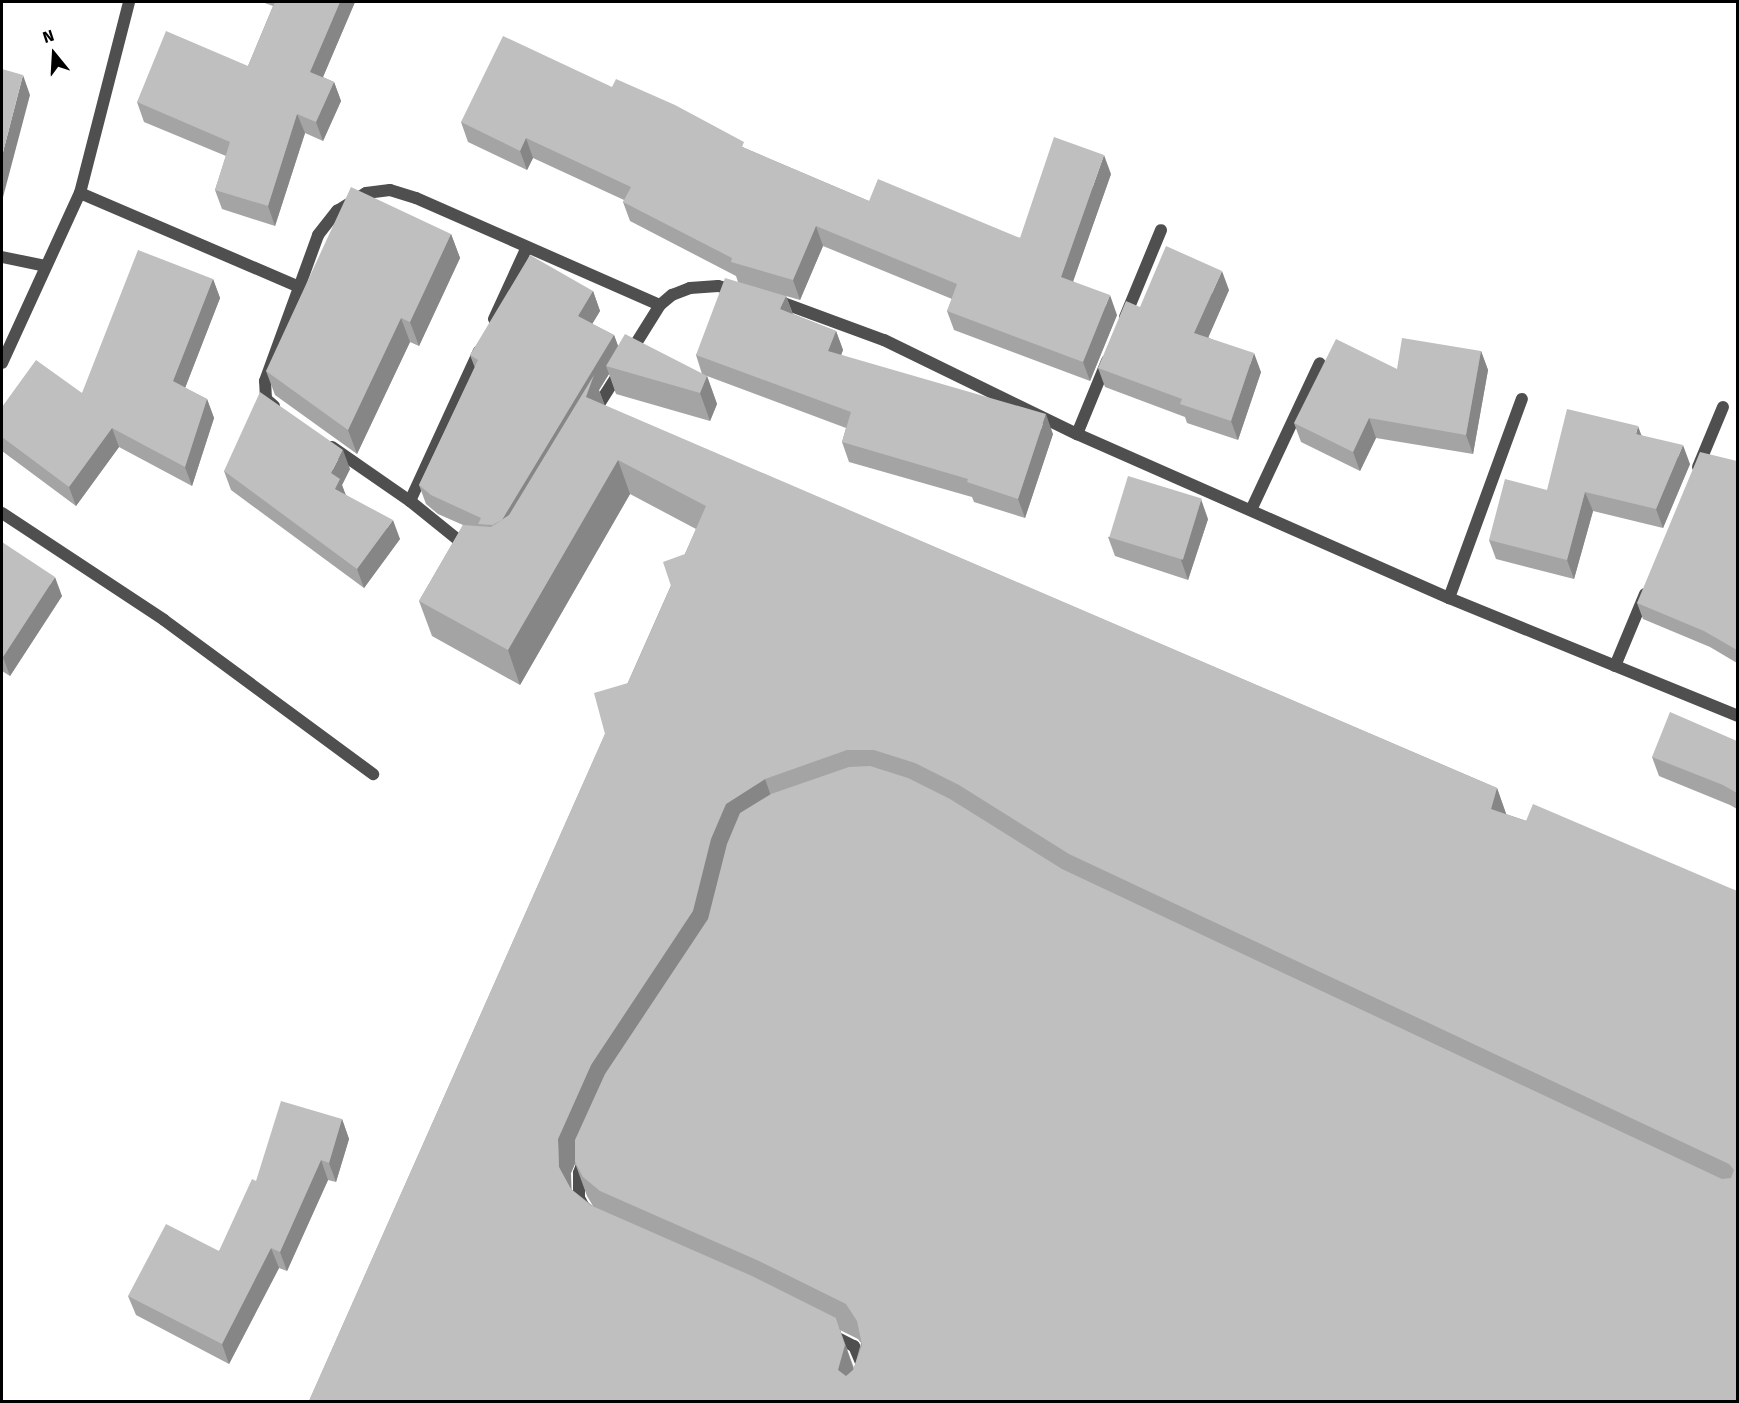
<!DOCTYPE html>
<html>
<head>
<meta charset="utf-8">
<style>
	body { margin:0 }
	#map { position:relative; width:1739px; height:1403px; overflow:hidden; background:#fff; font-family:"Fira Sans",sans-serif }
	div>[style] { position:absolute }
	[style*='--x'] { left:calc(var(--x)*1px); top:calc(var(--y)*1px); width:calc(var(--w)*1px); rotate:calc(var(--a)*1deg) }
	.minor>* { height:12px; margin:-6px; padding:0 6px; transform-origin:6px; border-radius:6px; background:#4f4f4f }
	.wall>* { inset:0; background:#a4a4a4 }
	.shaded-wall>* { inset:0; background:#868686 }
	.building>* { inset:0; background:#bfbfbf; transform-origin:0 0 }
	span { translate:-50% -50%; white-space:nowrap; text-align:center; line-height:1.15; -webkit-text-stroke:4.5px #fff; paint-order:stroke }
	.frame { position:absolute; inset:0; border:3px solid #000; pointer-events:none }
	.north { position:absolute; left:24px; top:24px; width:60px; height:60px; -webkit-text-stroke:4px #fff; paint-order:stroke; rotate:342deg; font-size:16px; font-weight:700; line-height:24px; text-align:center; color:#000 }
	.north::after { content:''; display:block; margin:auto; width:21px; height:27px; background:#000; clip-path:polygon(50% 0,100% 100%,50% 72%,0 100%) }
</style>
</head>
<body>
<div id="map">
	<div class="minor">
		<div style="--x:80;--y:193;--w:236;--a:23.2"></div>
		<div style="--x:2;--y:257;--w:44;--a:11.8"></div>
		<div style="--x:775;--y:300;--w:116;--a:20.2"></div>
		<div style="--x:884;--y:340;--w:215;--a:26"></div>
		<div style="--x:1077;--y:434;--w:407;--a:23.8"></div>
		<div style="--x:1449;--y:598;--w:312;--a:22.2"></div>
		<div style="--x:1125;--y:317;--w:94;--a:-67.5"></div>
		<div style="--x:494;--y:319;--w:77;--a:-65.4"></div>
		<div style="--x:630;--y:353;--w:57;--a:-58"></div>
		<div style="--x:2;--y:363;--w:187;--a:-65.4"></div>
		<div style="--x:80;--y:193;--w:197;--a:-75.6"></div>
		<div style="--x:274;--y:406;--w:11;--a:-139"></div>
		<div style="--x:266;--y:399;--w:18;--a:-93"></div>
		<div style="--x:265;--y:381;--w:155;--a:-70"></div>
		<div style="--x:318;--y:235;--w:31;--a:-52"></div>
		<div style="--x:337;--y:211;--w:34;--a:-32"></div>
		<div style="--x:366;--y:193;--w:24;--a:-7"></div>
		<div style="--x:390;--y:190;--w:27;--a:17"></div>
		<div style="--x:416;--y:198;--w:266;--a:23.7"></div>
		<div style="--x:660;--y:305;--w:16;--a:-40"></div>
		<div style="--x:672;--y:295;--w:19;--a:-21"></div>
		<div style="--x:690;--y:288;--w:28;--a:-4"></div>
		<div style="--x:718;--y:286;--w:17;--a:13"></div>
		<div style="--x:594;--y:412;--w:49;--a:-57.6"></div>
		<div style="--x:1077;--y:434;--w:79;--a:-67.7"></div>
		<div style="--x:332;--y:447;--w:95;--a:34.7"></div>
		<div style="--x:410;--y:501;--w:73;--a:38.9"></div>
		<div style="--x:1698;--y:467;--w:65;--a:-67.4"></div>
		<div style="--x:410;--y:501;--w:165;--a:-65.3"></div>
		<div style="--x:1251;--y:510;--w:162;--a:-64.9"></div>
		<div style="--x:2;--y:513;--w:194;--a:33.4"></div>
		<div style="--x:164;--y:620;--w:260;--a:36.4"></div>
		<div style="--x:1449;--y:598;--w:212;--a:-69.9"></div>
		<div style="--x:1615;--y:666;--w:78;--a:-67.4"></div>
		<div style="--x:584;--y:1159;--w:15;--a:110"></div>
		<div style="--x:579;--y:1173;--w:25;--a:90"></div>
		<div style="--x:579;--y:1198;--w:13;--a:61"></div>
		<div style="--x:830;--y:1334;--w:27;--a:27"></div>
		<div style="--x:854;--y:1346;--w:25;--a:67"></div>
	</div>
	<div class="wall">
		<div style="clip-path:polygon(262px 2px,355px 2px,323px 77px,334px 82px,341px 101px,323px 141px,305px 133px,275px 226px,222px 209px,215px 190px,226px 156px,144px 122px,137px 102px,248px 66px,273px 6px)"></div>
		<div style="clip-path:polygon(evenodd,612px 87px,747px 149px,869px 201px,1020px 238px,1111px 174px,1073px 281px,1117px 315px,1090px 381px,954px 330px,947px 311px,952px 299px,823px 246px,800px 300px,786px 296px,793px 314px,836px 331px,843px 350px,841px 355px,1053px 434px,1025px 518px,974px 502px,972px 497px,849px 462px,842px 442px,846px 428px,707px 376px,717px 404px,710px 421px,616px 394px,609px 374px,599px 390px,605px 406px,1497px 788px,1506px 814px,1737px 891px,1737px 1401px,309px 1401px,696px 529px,630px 494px,520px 685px,432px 636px,419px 601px,463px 525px,438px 514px,426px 504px,419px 485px,475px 368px,470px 355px,593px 291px,600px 311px,592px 324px,614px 335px,618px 346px,702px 374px,696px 355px,738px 282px,736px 276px,630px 221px,623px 202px,624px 200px,533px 158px,527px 170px,468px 142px,461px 122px,612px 87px,575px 1163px,587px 1196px,593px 1206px,571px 1189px,571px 1173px,575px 1163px,612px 87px,840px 1330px,858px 1339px,861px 1343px,854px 1368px,840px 1330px)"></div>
		<div style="clip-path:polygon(451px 234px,460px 258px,419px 346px,410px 342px,357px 454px,275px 395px,266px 371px)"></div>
		<div style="clip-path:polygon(213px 279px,220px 298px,185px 388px,207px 399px,214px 418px,192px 486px,119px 447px,76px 506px,2px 451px,2px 407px,82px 393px)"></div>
		<div style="clip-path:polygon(1229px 290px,1208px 337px,1261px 372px,1238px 440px,1187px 423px,1185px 417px,1105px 387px,1098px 368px,1140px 307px)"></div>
		<div style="clip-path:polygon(1481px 351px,1488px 370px,1473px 454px,1376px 438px,1360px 471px,1301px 442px,1294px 423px,1397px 369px)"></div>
		<div style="clip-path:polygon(1641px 435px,1690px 464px,1663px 528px,1593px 511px,1574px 579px,1496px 559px,1489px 540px,1547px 490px)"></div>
		<div style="clip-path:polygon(1737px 461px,1737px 663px,1710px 647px,1643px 619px,1637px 603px)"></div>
		<div style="clip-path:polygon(350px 469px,342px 485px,345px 494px,400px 539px,364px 588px,231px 490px,224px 471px)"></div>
		<div style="clip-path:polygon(1208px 519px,1188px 580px,1115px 556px,1108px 537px)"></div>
		<div style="clip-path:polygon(2px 542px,62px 596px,10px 676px,2px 671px)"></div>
		<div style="clip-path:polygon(1737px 741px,1737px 809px,1730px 805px,1659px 776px,1652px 757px)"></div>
		<div style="clip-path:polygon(342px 1119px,349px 1139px,336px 1182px,328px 1180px,287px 1271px,279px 1268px,229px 1364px,136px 1315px,128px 1296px,219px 1251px)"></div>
	</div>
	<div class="shaded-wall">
		<div style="clip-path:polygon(340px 2px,355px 2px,317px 91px,310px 72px)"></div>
		<div style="clip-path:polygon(23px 75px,30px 95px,2px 201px,2px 156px)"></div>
		<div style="clip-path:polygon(334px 82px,341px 101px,323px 141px,316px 122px)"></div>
		<div style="clip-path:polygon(297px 114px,305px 133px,275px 226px,268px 206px)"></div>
		<div style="clip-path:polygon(526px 138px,533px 158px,527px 170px,520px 151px)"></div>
		<div style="clip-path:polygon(1104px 155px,1111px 174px,1068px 296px,1061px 277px)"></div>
		<div style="clip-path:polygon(816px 226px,823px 246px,800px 300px,793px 280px)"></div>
		<div style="clip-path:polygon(451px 234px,460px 258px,419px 346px,410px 322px)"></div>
		<div style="clip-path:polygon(1222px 271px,1229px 290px,1202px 352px,1194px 333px)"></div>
		<div style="clip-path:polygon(213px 279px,220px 298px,180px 401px,173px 381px)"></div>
		<div style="clip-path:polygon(593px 291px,600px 311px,585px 336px,578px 316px)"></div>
		<div style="clip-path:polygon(1110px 295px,1117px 315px,1090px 381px,1083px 362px)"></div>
		<div style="clip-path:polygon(786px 296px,793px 315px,780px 309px)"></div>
		<div style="clip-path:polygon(401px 318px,410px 342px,357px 454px,348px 430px)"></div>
		<div style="clip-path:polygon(836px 331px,843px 350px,835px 371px,828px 351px)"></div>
		<div style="clip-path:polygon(614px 335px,621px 354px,606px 366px,609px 374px,599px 390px,606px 410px,509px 539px,494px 525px)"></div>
		<div style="clip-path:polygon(1481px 351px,1488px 370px,1473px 454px,1466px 435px)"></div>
		<div style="clip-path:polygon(1254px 353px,1261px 372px,1238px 440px,1231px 421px)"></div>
		<div style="clip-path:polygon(707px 376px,717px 404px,710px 421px,700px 393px)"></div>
		<div style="clip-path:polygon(207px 399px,214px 418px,192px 486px,185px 467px)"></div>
		<div style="clip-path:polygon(1046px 414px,1053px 434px,1025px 518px,1018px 499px)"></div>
		<div style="clip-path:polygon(1369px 418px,1376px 438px,1360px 471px,1353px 452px)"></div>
		<div style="clip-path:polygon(1638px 426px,1645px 445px,1636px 434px)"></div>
		<div style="clip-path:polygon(112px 428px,119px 447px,76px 506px,69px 487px)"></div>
		<div style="clip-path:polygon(1683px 445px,1690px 464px,1663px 528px,1656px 509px)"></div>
		<div style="clip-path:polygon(343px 450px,350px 469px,342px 485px,347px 498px,335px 489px,331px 473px)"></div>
		<div style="clip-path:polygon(618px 460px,630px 494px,520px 685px,508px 650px)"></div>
		<div style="clip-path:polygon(1585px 492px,1593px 511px,1574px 579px,1567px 560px)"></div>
		<div style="clip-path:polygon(1201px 499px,1208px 519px,1188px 580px,1181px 560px)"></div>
		<div style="clip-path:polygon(393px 520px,400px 539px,364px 588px,357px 569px)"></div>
		<div style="clip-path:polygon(55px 577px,62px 596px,10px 676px,3px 657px)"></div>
		<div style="clip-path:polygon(765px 779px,777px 813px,705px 946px,603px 1100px,571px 1173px,572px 1202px,559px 1167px,558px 1139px,591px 1065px,726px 804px)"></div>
		<div style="clip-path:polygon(1497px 788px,1509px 822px,1491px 809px)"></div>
		<div style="clip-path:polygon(342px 1119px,349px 1139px,336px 1182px,329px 1163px)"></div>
		<div style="clip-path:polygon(321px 1160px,328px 1180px,287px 1271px,280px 1252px)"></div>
		<div style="clip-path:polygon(271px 1248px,279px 1268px,229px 1364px,222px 1344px)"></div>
		<div style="clip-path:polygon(836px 1318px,857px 1379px,851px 1401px,838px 1370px)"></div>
	</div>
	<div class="building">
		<div style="clip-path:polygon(275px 2px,340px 2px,310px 72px,334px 82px,316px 122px,297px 114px,268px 206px,215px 190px,230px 142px,137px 102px,166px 31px,248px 66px)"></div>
		<div style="clip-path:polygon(503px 36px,612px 87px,616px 79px,675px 105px,744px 142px,742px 147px,869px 201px,878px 179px,1020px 238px,1054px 137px,1104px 155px,1061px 277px,1110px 295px,1083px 362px,947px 311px,957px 284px,816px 226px,793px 280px,731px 262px,732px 258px,623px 202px,631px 187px,526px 138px,520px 151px,461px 122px)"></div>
		<div style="clip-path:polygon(2px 69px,23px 75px,2px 156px)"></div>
		<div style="clip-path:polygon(351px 187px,451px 234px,410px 322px,401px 318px,348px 430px,266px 371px)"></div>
		<div style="clip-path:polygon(1166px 246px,1222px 271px,1194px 333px,1254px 353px,1231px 421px,1180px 404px,1182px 399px,1098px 368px,1126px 301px,1140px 307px)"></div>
		<div style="clip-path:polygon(138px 250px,213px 279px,173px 381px,207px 399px,185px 467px,112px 428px,69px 487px,2px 437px,2px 407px,36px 360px,82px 393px)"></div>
		<div style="clip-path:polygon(530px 255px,593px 291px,578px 316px,614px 335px,502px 520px,493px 525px,478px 524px,481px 518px,431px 495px,419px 485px,478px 360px,470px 355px)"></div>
		<div style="clip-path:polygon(725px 278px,786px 296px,780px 309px,836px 331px,828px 351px,1046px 414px,1018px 499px,967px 482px,968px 479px,842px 442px,851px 412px,696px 355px)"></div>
		<div style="clip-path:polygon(625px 334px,707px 376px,700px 393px,606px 366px)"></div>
		<div style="clip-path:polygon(1402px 338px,1481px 351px,1466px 435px,1369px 418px,1353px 452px,1294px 423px,1336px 339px,1397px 369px)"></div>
		<div style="clip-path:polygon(evenodd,594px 375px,586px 397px,1497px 788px,1491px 809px,1526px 821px,1533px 804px,1737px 891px,1737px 1401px,309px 1401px,605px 734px,594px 693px,628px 683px,671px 586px,663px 562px,685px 554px,706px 506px,618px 460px,508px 650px,419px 601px,463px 525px,491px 527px,509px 515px,594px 375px,847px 750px,874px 750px,915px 763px,959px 785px,1069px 854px,1729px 1164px,1734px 1170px,1731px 1178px,1722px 1179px,1062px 869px,950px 799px,908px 778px,870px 766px,849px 767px,771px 794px,740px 813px,727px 844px,708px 919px,605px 1074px,575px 1140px,575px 1162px,583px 1177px,600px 1191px,759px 1261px,846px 1304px,857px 1321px,862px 1345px,853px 1370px,846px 1376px,838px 1370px,845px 1345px,836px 1318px,752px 1276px,590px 1205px,571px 1189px,559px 1167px,558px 1139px,591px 1065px,693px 911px,711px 839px,726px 804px,765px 779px,847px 750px)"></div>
		<div style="clip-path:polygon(260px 392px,343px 450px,331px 473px,340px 479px,335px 489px,393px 520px,357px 569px,224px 471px)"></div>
		<div style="clip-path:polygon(1567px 409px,1638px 426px,1636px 434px,1683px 445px,1656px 509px,1585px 492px,1567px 560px,1489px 540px,1505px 479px,1547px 490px)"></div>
		<div style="clip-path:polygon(1700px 452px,1737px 461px,1737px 650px,1704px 631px,1637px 603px)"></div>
		<div style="left:1128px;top:476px;width:77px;height:64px;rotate:17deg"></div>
		<div style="clip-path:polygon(2px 542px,55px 577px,3px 657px,2px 656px)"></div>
		<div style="clip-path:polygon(1670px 712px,1737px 741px,1737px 793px,1723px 785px,1652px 757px)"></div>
		<div style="clip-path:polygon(281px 1101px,342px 1119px,329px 1163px,321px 1160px,280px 1252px,271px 1248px,222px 1344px,128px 1296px,166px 1224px,219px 1251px,252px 1179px,256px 1181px)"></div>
	</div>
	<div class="frame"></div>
	<div class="north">N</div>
</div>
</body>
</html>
